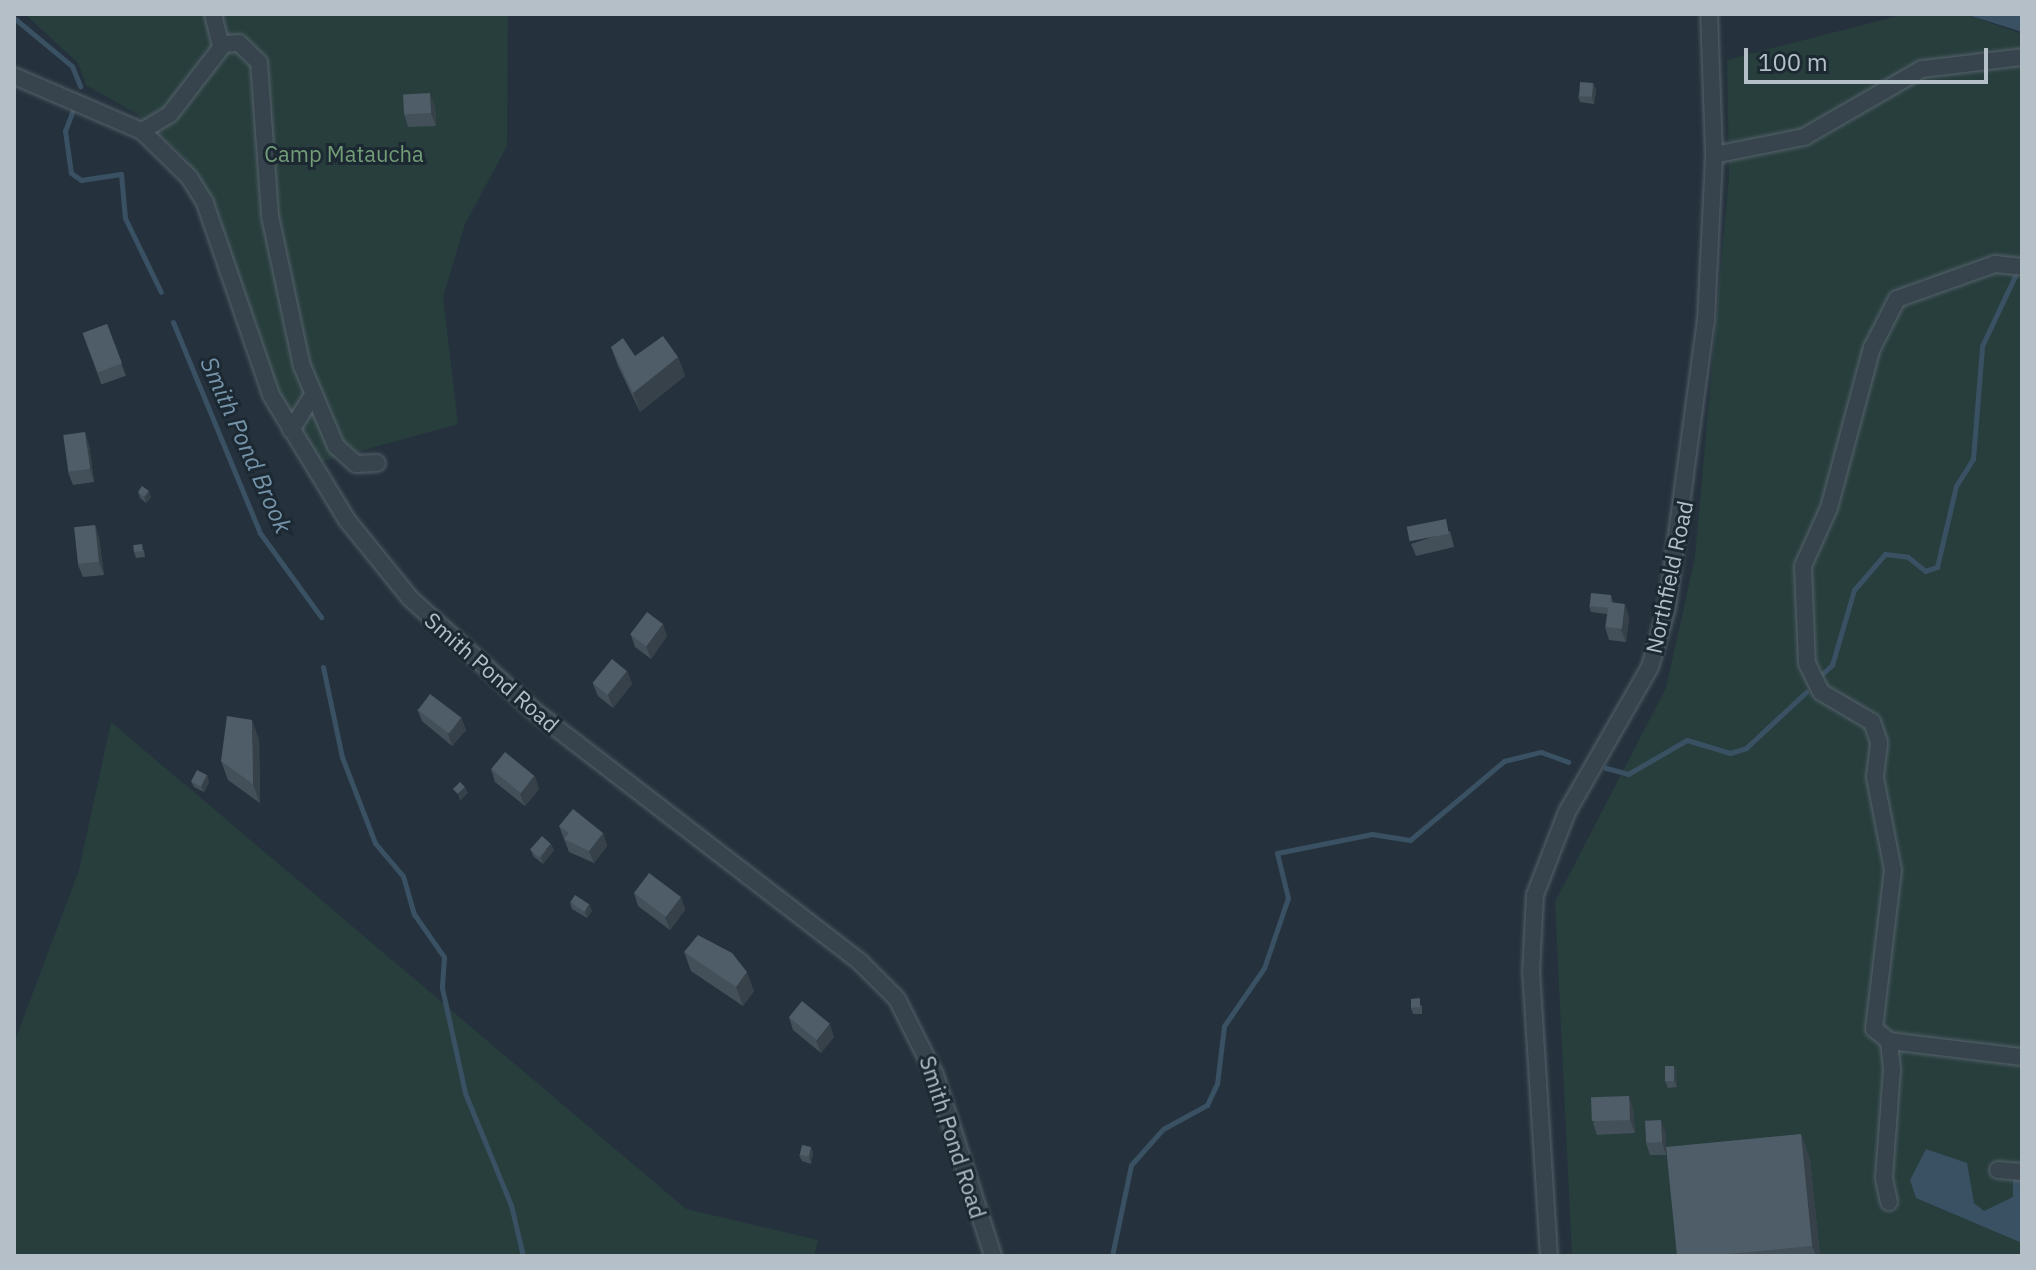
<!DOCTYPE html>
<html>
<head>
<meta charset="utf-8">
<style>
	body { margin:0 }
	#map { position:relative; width:2036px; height:1270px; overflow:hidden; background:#25323d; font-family:"IBM Plex Sans",sans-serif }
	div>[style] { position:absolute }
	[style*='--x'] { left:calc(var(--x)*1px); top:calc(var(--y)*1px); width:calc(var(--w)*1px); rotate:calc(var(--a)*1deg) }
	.green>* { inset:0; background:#273e3d }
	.water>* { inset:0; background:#395163 }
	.stream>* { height:5px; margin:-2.5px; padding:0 2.5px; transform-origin:2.5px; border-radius:2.5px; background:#395163 }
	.roads { filter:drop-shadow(0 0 2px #56626b) drop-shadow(0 0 2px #56626b) }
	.minor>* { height:16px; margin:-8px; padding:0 8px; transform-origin:8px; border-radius:8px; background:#38444d }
	.wall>* { inset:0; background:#435059; transform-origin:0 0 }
	.shaded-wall>* { inset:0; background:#374149 }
	.building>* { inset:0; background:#4e5d68; transform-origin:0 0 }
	span { translate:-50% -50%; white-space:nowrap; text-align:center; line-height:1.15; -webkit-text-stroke:6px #1d2932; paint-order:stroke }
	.park-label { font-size:22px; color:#739d77 }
	.street-label { font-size:22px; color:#b4bfc8 }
	.water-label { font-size:24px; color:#7594aa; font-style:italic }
	.frame { position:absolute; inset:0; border:16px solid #b4bfc8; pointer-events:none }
	.scale { position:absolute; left:1744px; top:48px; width:244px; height:36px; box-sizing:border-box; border:4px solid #b4bfc8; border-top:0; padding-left:10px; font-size:24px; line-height:28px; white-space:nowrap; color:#b4bfc8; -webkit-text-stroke:6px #1d2932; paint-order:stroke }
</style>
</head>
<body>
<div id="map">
	<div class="green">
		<div style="clip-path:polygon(25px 14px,508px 14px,507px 146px,465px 224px,443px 297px,458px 424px,317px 463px,265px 370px,211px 201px,186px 159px,137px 114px,86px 85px,78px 63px)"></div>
		<div style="clip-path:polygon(1905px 14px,1965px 14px,2022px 34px,2022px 1256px,1572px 1256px,1555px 902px,1666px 688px,1695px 558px,1729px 175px,1727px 60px)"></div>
		<div style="clip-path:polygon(111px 722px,686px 1209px,818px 1240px,814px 1256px,14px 1256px,14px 1043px,79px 870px)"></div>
	</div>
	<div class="water">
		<div style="clip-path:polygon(1965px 14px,2022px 14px,2022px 32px)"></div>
		<div style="clip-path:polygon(1926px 1149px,1967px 1163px,1974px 1203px,1984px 1211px,2013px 1197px,2013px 1175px,2022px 1175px,2022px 1243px,1916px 1198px,1910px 1180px)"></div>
	</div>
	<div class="stream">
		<div style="--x:14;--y:18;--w:75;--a:39.6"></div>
		<div style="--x:72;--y:66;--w:22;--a:68"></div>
		<div style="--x:73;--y:110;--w:22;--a:111"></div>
		<div style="--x:65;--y:131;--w:42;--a:81.9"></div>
		<div style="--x:71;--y:173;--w:12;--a:35"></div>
		<div style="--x:81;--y:180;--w:40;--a:-8.5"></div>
		<div style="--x:121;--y:174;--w:44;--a:84.8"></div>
		<div style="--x:125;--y:218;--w:82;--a:64.1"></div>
		<div style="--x:2022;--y:255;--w:1;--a:-90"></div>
		<div style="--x:173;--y:322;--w:228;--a:67.6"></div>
		<div style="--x:260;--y:533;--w:104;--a:54"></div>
		<div style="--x:323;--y:667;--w:92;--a:78.1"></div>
		<div style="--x:342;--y:757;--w:92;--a:69"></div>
		<div style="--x:375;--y:843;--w:43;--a:49.7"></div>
		<div style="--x:403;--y:876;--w:40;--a:74"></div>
		<div style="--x:414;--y:914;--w:52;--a:55.1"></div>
		<div style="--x:444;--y:957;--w:31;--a:94"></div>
		<div style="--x:442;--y:988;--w:107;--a:77.6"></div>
		<div style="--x:465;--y:1093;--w:121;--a:67.7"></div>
		<div style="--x:511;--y:1205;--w:52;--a:76.8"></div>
		<div style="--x:1820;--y:676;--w:16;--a:-43"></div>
		<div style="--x:1832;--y:665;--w:78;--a:-73.7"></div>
		<div style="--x:1854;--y:590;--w:48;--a:-49.3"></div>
		<div style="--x:1885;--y:554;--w:23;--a:7"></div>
		<div style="--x:1908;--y:557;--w:22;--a:39"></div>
		<div style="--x:1925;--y:571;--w:13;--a:-18"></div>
		<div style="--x:1937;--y:567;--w:83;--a:-76.8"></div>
		<div style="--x:1956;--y:486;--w:32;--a:-58"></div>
		<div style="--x:1973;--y:459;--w:113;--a:-85.4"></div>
		<div style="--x:1982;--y:346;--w:77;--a:-64.8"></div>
		<div style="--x:1606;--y:768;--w:23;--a:15"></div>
		<div style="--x:1628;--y:774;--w:68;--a:-30"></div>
		<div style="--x:1687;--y:740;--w:45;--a:16.8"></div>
		<div style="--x:1730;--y:753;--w:17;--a:-17"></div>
		<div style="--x:1746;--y:748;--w:82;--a:-43"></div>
		<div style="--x:1112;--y:1256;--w:93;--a:-78.2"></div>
		<div style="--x:1131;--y:1165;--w:48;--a:-48.4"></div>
		<div style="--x:1163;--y:1129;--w:50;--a:-28.6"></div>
		<div style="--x:1207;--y:1105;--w:23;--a:-65"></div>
		<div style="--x:1217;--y:1084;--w:58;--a:-83.1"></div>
		<div style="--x:1224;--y:1026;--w:70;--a:-55.4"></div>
		<div style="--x:1264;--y:968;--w:74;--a:-71.1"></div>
		<div style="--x:1288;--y:898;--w:46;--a:-103.7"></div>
		<div style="--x:1277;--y:853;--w:97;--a:-11.3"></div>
		<div style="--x:1372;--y:834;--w:38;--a:9"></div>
		<div style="--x:1410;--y:840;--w:123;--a:-40"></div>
		<div style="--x:1504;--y:761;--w:38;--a:-14"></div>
		<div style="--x:1541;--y:752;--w:29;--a:20"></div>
	</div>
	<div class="roads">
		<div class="minor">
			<div style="--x:213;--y:14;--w:34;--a:76"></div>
			<div style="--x:14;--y:76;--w:139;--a:23.3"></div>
			<div style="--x:142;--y:131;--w:66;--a:44.4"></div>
			<div style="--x:189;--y:177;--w:31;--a:58"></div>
			<div style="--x:205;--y:203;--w:203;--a:71"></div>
			<div style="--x:271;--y:395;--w:146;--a:58.7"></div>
			<div style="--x:347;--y:520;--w:100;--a:51.1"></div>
			<div style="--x:410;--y:598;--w:166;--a:42.3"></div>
			<div style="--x:533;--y:710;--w:411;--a:37.6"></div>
			<div style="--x:859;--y:961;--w:54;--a:45"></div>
			<div style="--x:897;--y:999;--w:85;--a:63.4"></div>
			<div style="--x:935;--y:1075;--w:190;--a:72.2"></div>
			<div style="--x:142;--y:131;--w:33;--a:-31"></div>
			<div style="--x:170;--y:114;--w:88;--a:-52.4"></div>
			<div style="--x:224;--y:44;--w:15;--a:-4"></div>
			<div style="--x:239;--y:43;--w:28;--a:44"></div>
			<div style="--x:259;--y:62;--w:154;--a:85.9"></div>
			<div style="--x:270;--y:216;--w:153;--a:78"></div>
			<div style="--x:302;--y:366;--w:87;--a:67"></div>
			<div style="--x:336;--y:446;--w:27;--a:42"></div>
			<div style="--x:356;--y:464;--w:21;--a:-3"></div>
			<div style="--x:1714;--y:155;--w:92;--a:-11.3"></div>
			<div style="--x:1804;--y:137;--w:136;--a:-30"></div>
			<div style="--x:1922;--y:69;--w:101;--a:-6.8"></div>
			<div style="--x:291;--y:430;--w:39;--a:-58"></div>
			<div style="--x:1889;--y:1041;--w:134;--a:6.9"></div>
			<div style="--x:1998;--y:1170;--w:24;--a:5"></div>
			<div style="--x:1889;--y:1202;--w:25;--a:-102"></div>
			<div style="--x:1884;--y:1178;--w:108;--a:-85.8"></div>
			<div style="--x:1892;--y:1070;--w:29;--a:-96"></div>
			<div style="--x:1889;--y:1041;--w:19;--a:-141"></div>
			<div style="--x:1874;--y:1029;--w:160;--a:-83.2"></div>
			<div style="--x:1893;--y:870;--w:95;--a:-101"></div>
			<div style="--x:1875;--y:777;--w:35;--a:-83"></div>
			<div style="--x:1879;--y:742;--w:21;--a:-109"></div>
			<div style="--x:1872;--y:722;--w:59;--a:-149.5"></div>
			<div style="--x:1821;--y:692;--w:32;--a:-116"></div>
			<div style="--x:1807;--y:663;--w:97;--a:-92.4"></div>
			<div style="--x:1803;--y:566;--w:64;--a:-65.9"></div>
			<div style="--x:1829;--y:508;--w:166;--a:-75"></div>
			<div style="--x:1872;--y:348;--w:55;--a:-63"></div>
			<div style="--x:1897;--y:299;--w:104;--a:-19.7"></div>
			<div style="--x:1995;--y:264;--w:27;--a:6"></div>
			<div style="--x:1549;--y:1256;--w:284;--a:-93.6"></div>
			<div style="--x:1531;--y:973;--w:78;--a:-87.1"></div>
			<div style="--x:1535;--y:895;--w:89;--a:-68.9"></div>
			<div style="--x:1567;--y:812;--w:167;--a:-60.2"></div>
			<div style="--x:1650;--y:667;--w:61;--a:-73.9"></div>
			<div style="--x:1667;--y:608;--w:290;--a:-82.3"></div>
			<div style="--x:1706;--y:321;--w:166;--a:-87.2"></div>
			<div style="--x:1714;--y:155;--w:141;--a:-92"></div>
		</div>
	</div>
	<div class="wall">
		<div style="clip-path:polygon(1593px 83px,1596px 90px,1594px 104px,1580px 102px,1578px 96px)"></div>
		<div style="clip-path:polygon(435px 106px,436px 126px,408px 127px,404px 114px)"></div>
		<div style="left:107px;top:324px;width:55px;height:26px;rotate:70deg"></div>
		<div style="clip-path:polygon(611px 347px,635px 356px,678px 357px,685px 376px,640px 412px,618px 366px)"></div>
		<div style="clip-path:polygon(89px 445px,94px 482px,73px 485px,68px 472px)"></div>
		<div style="clip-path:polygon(138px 492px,151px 497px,146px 503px,140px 498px)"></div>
		<div style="clip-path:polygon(95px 525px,99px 538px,104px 575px,83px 577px,78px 565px)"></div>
		<div style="clip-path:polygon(1450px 531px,1454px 547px,1416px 556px,1411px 544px)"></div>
		<div style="clip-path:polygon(144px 550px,145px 557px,136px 558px,134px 552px)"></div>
		<div style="clip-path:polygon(1611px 595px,1613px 603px,1629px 617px,1626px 642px,1609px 640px,1605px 627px,1607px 614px,1591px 612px,1589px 606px)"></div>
		<div style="clip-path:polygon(631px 635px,667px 636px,651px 659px,635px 647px)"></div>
		<div style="clip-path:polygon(627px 671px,632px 684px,613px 708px,598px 696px,593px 684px)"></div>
		<div style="clip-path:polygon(417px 709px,461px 717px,466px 730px,452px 746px,422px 721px)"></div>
		<div style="clip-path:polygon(259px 739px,260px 803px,228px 780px,221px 761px)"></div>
		<div style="clip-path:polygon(491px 769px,539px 789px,525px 806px,495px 782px)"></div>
		<div style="clip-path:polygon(207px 775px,209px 782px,204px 792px,194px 787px,191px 781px)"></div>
		<div style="clip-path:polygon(559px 826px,603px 833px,607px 846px,594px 863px,569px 852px)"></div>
		<div style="clip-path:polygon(531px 850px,554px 850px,543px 864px,533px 856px)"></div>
		<div style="clip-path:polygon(634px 893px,681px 897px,685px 910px,670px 930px,638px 906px)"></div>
		<div style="clip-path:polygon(570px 903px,592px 911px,587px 918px,572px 909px)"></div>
		<div style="clip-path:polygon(684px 952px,754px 991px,743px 1006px,691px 971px)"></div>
		<div style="clip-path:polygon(1422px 1005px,1422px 1014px,1413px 1014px,1411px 1008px)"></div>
		<div style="clip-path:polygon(789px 1017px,834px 1037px,821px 1053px,793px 1030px)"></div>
		<div style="clip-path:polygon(1674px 1066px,1676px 1072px,1677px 1087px,1668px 1088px,1665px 1081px)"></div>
		<div style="clip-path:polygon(1629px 1096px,1633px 1109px,1635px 1133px,1597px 1135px,1593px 1123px)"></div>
		<div style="clip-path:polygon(1666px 1133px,1666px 1155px,1650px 1155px,1646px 1143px)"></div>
		<div style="clip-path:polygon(1801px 1134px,1810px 1159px,1820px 1256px,1677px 1256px)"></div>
		<div style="clip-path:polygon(811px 1147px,813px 1153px,811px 1164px,802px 1161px,799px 1155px)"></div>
	</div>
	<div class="shaded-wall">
		<div style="clip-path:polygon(1593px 83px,1596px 90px,1594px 104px,1592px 98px)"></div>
		<div style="clip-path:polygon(430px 93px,435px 106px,436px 126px,431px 113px)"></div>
		<div style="clip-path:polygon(678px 357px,685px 376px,640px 412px,633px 393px)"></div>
		<div style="clip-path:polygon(85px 432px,89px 445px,94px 482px,90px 469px)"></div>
		<div style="clip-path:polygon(149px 491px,151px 497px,146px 503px,144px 497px)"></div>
		<div style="clip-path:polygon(95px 525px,99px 538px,104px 575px,99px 562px)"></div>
		<div style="clip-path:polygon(1625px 604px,1629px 617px,1626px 642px,1621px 630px)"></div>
		<div style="clip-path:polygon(663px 624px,667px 636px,651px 659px,646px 646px)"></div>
		<div style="clip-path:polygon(627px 671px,632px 684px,613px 708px,608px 695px)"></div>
		<div style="clip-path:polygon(461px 717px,466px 730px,452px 746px,448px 734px)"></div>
		<div style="clip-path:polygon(252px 720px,259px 739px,260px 803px,253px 784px)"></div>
		<div style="clip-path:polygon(207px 775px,209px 782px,204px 792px,201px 786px)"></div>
		<div style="clip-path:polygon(535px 776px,539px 789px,525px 806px,520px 794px)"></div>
		<div style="clip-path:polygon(465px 787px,468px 793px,460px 801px,458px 794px)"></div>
		<div style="clip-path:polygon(603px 833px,607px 846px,594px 863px,589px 851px)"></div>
		<div style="clip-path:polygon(551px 844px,554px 850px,543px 864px,541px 857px)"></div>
		<div style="clip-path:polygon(681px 897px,685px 910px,670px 930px,665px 917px)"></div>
		<div style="clip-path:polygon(589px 904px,592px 911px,587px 918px,585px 912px)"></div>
		<div style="clip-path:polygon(747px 972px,754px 991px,743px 1006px,736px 987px)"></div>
		<div style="clip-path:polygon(830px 1024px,834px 1037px,821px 1053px,816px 1040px)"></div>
		<div style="clip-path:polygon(1674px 1066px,1676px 1072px,1677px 1087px,1674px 1081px)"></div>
		<div style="clip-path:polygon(1629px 1096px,1633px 1109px,1635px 1133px,1630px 1120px)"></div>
		<div style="clip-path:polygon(1661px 1120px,1666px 1133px,1666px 1155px,1662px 1142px)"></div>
		<div style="clip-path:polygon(1801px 1134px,1810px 1159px,1820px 1256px,1816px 1256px,1812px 1246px)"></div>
		<div style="clip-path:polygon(811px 1147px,813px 1153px,811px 1164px,809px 1157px)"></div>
	</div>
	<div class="building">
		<div style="left:1580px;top:82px;width:13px;height:14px;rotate:4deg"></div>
		<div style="left:430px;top:93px;width:20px;height:27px;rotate:87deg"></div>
		<div style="left:107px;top:324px;width:42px;height:26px;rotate:69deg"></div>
		<div style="clip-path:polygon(663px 336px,678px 357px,633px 393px,611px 347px,623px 338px,635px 356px)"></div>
		<div style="left:85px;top:432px;width:37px;height:22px;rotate:82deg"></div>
		<div style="clip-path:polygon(142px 486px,149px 491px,144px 497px,138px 492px)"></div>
		<div style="left:1446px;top:519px;width:15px;height:40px;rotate:79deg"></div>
		<div style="left:95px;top:525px;width:37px;height:21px;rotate:84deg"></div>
		<div style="left:142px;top:544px;width:7px;height:9px;rotate:82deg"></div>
		<div style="left:1591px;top:593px;width:20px;height:13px;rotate:6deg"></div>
		<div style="left:1609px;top:602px;width:16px;height:25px;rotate:7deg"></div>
		<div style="left:647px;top:612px;width:20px;height:28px;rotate:37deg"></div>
		<div style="left:612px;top:659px;width:19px;height:31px;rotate:39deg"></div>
		<div style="left:430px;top:694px;width:39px;height:20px;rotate:37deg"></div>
		<div style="clip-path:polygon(227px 716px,252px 720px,253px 784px,221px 761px)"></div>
		<div style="left:505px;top:752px;width:38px;height:22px;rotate:39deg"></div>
		<div style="left:197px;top:770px;width:11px;height:13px;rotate:27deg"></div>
		<div style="left:460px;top:782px;width:7px;height:10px;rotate:45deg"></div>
		<div style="clip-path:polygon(573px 809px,603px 833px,589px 851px,564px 839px,569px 833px,559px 826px)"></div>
		<div style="left:542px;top:836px;width:12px;height:18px;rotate:42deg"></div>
		<div style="left:649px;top:873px;width:40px;height:25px;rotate:37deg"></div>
		<div style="left:575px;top:895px;width:17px;height:9px;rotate:33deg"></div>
		<div style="clip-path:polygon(698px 935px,732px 953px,747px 972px,736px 987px,684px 952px)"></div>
		<div style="clip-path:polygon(1420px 998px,1420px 1007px,1411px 1008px,1411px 999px)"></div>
		<div style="left:802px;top:1001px;width:36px;height:21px;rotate:39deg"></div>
		<div style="left:1665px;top:1066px;width:9px;height:15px"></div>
		<div style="left:1629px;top:1096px;width:24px;height:38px;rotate:88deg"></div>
		<div style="left:1661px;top:1120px;width:22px;height:16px;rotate:87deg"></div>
		<div style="clip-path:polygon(1801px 1134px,1812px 1246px,1708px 1256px,1677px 1256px,1666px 1147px)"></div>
		<div style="left:802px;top:1145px;width:9px;height:10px;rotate:13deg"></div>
	</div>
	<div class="park-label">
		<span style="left:344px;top:154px">Camp Mataucha</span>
	</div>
	<div class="street-label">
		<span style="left:1669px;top:577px;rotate:-78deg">Northfield Road</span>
		<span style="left:492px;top:672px;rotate:41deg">Smith Pond Road</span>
		<span style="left:953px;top:1137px;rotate:72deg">Smith Pond Road</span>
	</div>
	<div class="water-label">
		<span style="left:246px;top:445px;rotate:66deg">Smith Pond Brook</span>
	</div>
	<div class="frame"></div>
	<div class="scale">100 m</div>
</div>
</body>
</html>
